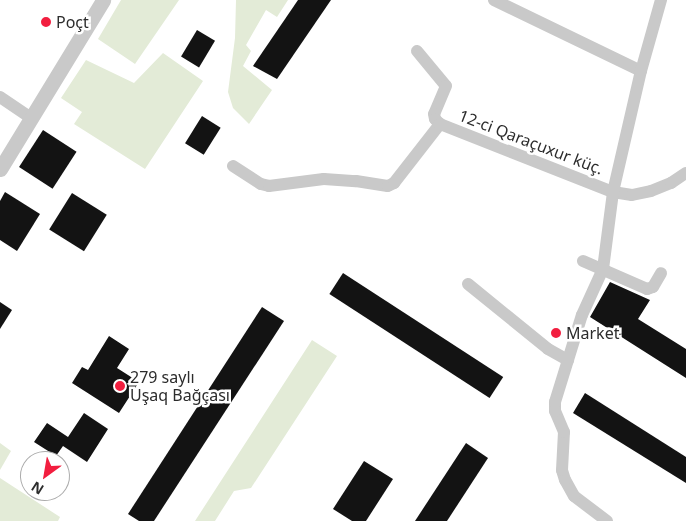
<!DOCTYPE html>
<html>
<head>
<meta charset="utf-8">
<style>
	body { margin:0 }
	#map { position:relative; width:686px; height:521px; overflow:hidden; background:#fff; font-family:"Noto Sans",sans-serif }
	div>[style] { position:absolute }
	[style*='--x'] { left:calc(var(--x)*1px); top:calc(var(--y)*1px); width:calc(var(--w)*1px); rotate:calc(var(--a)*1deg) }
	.green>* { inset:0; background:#e3ebd7 }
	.building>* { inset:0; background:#131313; transform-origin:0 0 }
	.minor>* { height:12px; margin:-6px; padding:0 6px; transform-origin:6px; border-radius:6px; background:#c9c9c9 }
	.tertiary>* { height:15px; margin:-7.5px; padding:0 7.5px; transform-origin:7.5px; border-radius:7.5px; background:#c9c9c9 }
	.dots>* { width:14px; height:14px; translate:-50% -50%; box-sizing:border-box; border:2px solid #fff; border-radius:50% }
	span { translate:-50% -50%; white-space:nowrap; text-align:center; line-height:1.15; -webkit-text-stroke:5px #fff; paint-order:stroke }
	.poi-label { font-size:16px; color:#2c2c2c }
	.left { translate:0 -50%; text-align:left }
	.street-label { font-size:16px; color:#2c2c2c }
	.north { position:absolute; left:20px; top:451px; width:50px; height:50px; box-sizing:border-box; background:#fff; border:1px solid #ababab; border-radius:50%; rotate:212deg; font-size:14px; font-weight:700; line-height:20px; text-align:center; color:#2c2c2c }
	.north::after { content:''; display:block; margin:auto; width:18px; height:22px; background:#f21e3f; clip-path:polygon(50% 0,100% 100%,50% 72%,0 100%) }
</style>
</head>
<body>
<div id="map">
	<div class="green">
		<div style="clip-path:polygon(121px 0,179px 0,135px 64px,98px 39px)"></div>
		<div style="clip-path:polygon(236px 0,288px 0,277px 17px,266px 10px,246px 45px,251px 51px,243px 66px,272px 90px,249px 124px,233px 108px,228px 92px,235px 38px)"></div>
		<div style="clip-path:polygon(163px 53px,203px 81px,145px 169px,74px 124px,82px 112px,61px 98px,86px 60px,134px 83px)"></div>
		<div style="clip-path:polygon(312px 340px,337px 356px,251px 488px,234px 491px,215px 521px,195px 521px)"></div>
		<div style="clip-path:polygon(0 443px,11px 451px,0 470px)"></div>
		<div style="clip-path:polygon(0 478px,60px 517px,58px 521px,0 521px)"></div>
	</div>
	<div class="building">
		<div style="clip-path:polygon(298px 0,331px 0,277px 79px,253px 66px)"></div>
		<div style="left:197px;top:30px;width:21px;height:31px;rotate:31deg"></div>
		<div style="left:202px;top:116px;width:22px;height:32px;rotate:32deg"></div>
		<div style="left:43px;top:130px;width:40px;height:44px;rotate:33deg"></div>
		<div style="clip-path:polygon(5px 192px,40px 214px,17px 251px,0 240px,0 201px)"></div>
		<div style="left:72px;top:193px;width:41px;height:43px;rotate:32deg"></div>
		<div style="left:343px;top:273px;width:191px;height:25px;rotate:33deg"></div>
		<div style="clip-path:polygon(610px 282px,650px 300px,638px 319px,686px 349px,686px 378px,590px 317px)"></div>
		<div style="clip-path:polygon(0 302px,12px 310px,0 329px)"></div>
		<div style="clip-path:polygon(262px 307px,284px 321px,154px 521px,139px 521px,128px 514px)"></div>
		<div style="clip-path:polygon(109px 336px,129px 349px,117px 368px,139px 382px,119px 413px,72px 383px,82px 367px,88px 370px)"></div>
		<div style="clip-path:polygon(585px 393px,686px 457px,686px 483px,573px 413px)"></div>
		<div style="clip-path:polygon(84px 413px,108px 429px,87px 462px,63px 446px,56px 456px,34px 442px,47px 423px,68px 437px)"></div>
		<div style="clip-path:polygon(466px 443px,488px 458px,447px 521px,415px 521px)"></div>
		<div style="clip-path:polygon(364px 461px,393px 479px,366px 521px,352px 521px,333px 509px)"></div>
	</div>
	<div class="minor">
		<div style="--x:494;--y:0;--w:163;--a:25.8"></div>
		<div style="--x:417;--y:51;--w:45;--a:50.4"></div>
		<div style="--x:446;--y:86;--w:30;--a:113"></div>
		<div style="--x:434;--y:114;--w:5;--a:79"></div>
		<div style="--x:435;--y:119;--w:7;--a:45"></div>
		<div style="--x:0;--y:97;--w:37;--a:34"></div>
		<div style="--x:233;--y:166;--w:33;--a:33"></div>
		<div style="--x:261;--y:184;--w:8;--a:14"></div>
		<div style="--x:269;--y:186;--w:55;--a:-7.3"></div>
		<div style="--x:324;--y:179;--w:32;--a:4"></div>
		<div style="--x:356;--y:181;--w:32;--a:9"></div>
		<div style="--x:388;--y:186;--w:7;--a:-27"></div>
		<div style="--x:394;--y:183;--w:75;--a:-52.1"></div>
		<div style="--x:440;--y:124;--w:186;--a:21.5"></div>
		<div style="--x:613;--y:192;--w:19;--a:9"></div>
		<div style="--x:632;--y:195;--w:19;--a:-12"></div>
		<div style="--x:651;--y:191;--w:22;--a:-22"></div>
		<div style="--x:671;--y:183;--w:18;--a:-34"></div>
		<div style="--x:583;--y:261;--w:70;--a:23.6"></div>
		<div style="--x:647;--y:289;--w:6;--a:-18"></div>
		<div style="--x:653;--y:287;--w:16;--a:-60"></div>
		<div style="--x:468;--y:284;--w:103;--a:39.1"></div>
		<div style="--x:548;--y:349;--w:23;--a:29"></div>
		<div style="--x:607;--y:521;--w:41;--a:-142.9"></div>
		<div style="--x:574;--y:496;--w:18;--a:-119"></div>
		<div style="--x:565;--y:480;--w:10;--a:-107"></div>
		<div style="--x:562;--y:470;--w:38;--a:-87"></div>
		<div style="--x:564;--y:432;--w:23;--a:-113"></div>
		<div style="--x:555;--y:411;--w:9;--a:-90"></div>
		<div style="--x:555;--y:402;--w:91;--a:-72.8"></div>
		<div style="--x:582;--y:315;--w:51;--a:-65.5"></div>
		<div style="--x:603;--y:269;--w:78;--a:-82.6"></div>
		<div style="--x:613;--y:192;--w:124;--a:-77"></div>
		<div style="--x:641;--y:71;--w:74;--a:-74.3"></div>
	</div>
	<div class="tertiary">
		<div style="--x:0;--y:169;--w:198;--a:-58.6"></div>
	</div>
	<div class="dots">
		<div style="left:46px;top:22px;background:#f21e3f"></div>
		<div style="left:556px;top:333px;background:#f21e3f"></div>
		<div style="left:120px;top:386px;background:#f21e3f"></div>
	</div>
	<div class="poi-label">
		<span class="left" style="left:56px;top:22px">Poçt</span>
		<span class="left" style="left:566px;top:333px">Market</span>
		<span class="left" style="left:130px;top:386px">279 saylı<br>Uşaq Bağçası</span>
	</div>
	<div class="street-label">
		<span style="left:531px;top:142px;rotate:21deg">12-ci Qaraçuxur küç.</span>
	</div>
	<div class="north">N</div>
</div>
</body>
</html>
